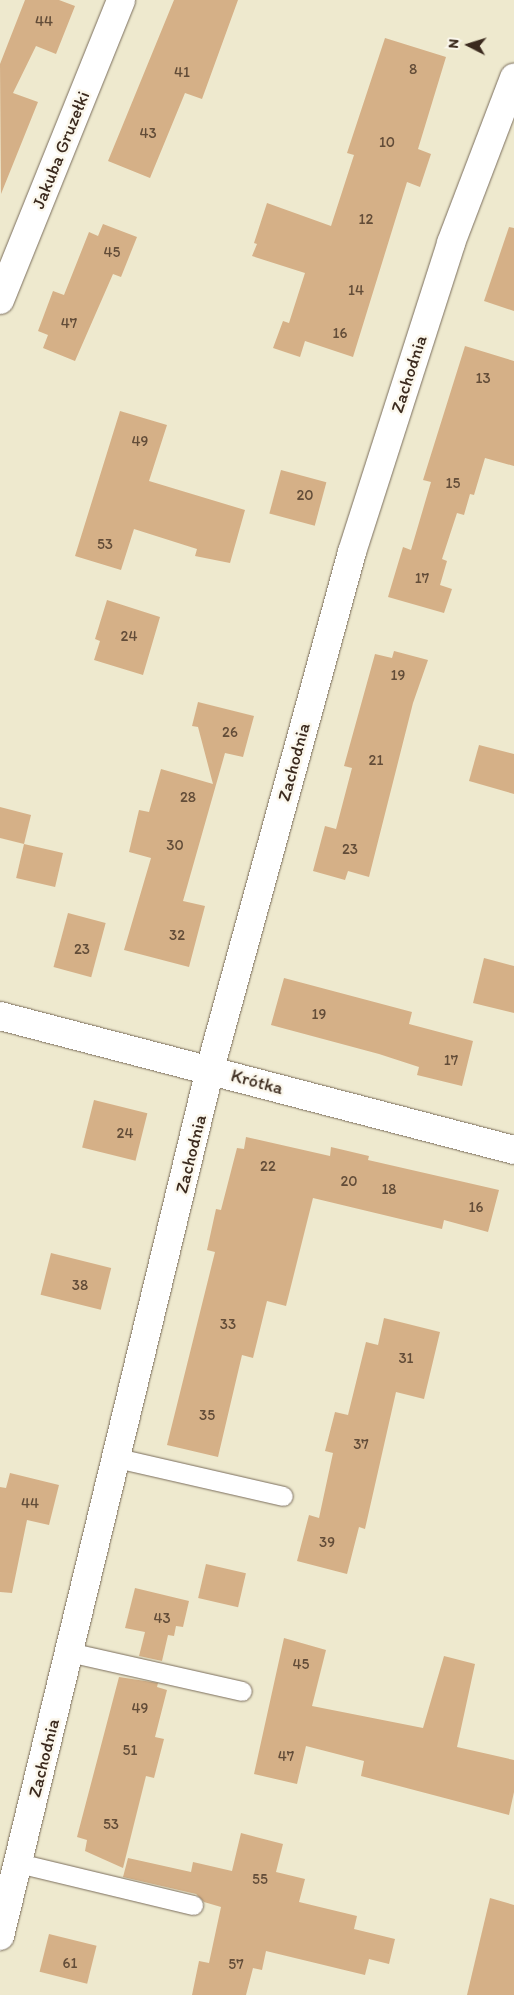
<!DOCTYPE html>
<html>
<head>
<meta charset="utf-8">
<style>
	body { margin:0 }
	#map { position:relative; width:514px; height:1995px; overflow:hidden; background:#eee9ce; font-family:Itim,sans-serif }
	div>[style] { position:absolute }
	[style*='--x'] { left:calc(var(--x)*1px); top:calc(var(--y)*1px); width:calc(var(--w)*1px); rotate:calc(var(--a)*1deg) }
	.building>* { inset:0; background:#d5b087; transform-origin:0 0 }
	.roads { filter:drop-shadow(0 0 1px #7a6d5c) drop-shadow(0 0 1px #7a6d5c) }
	.service>* { height:19px; margin:-9.5px; padding:0 9.5px; transform-origin:9.5px; border-radius:9.5px; background:#fff }
	.minor>* { height:28px; margin:-14px; padding:0 14px; transform-origin:14px; border-radius:14px; background:#fff }
	span { translate:-50% -50%; white-space:nowrap; text-align:center; line-height:1.15; -webkit-text-stroke:5px #fbf7ec; paint-order:stroke }
	.number-label { font-size:15px; color:#624c38 }
	.number-label span { -webkit-text-stroke-width:0 }
	.street-label { font-size:18px; color:#3b2a1e }
	.north { position:absolute; left:444px; top:20px; width:50px; height:50px; -webkit-text-stroke:4px #fbf7ec; paint-order:stroke; rotate:275deg; font-size:14px; font-weight:700; line-height:20px; text-align:center; color:#3b2a1e }
	.north::after { content:''; display:block; margin:auto; width:18px; height:22px; background:#3b2a1e; clip-path:polygon(50% 0,100% 100%,50% 72%,0 100%) }
</style>
</head>
<body>
<div id="map">
	<div class="building">
		<div style="clip-path:polygon(25px 0,59px 0,75px 6px,56px 54px,36px 46px,13px 93px,38px 102px,1px 194px,0 64px)"></div>
		<div style="clip-path:polygon(174px 0,238px 0,202px 99px,185px 93px,150px 178px,108px 161px)"></div>
		<div style="clip-path:polygon(385px 38px,446px 57px,418px 149px,431px 154px,420px 187px,407px 182px,353px 357px,305px 341px,300px 357px,273px 348px,283px 321px,289px 323px,305px 273px,252px 256px,257px 244px,254px 243px,267px 203px,331px 226px,354px 155px,347px 153px)"></div>
		<div style="clip-path:polygon(103px 224px,137px 237px,121px 277px,113px 274px,75px 361px,43px 348px,48px 335px,38px 331px,53px 291px,64px 295px,89px 232px,98px 236px)"></div>
		<div style="clip-path:polygon(509px 227px,514px 228px,514px 311px,484px 301px)"></div>
		<div style="clip-path:polygon(465px 346px,514px 361px,514px 466px,485px 458px,474px 495px,470px 494px,464px 515px,457px 513px,442px 559px,447px 561px,440px 585px,452px 589px,444px 613px,388px 597px,403px 547px,411px 550px,431px 482px,423px 480px)"></div>
		<div style="clip-path:polygon(120px 411px,167px 425px,149px 481px,245px 510px,230px 563px,195px 556px,197px 549px,134px 529px,121px 570px,75px 556px)"></div>
		<div style="left:281px;top:470px;width:47px;height:45px;rotate:15deg"></div>
		<div style="clip-path:polygon(107px 600px,160px 617px,143px 675px,94px 660px,100px 641px,95px 639px)"></div>
		<div style="clip-path:polygon(394px 651px,428px 660px,413px 703px,369px 877px,348px 871px,345px 880px,313px 871px,325px 826px,336px 829px,352px 768px,344px 766px,375px 654px,392px 658px)"></div>
		<div style="clip-path:polygon(198px 702px,254px 716px,243px 757px,225px 753px,183px 901px,205px 906px,189px 967px,124px 950px,151px 858px,129px 852px,139px 810px,149px 812px,161px 769px,213px 784px,198px 727px,192px 726px)"></div>
		<div style="clip-path:polygon(479px 745px,514px 754px,514px 794px,469px 781px)"></div>
		<div style="clip-path:polygon(0 807px,31px 815px,24px 844px,0 838px)"></div>
		<div style="left:24px;top:844px;width:40px;height:35px;rotate:13deg"></div>
		<div style="left:68px;top:913px;width:39px;height:56px;rotate:15deg"></div>
		<div style="clip-path:polygon(484px 958px,514px 966px,514px 1013px,473px 1003px)"></div>
		<div style="clip-path:polygon(284px 978px,412px 1012px,409px 1024px,473px 1041px,462px 1086px,417px 1075px,419px 1067px,379px 1054px,271px 1025px)"></div>
		<div style="left:94px;top:1100px;width:55px;height:49px;rotate:14deg"></div>
		<div style="clip-path:polygon(246px 1137px,330px 1156px,331px 1147px,369px 1156px,368px 1160px,499px 1190px,488px 1232px,444px 1220px,442px 1229px,313px 1198px,286px 1306px,267px 1301px,253px 1358px,242px 1355px,218px 1457px,167px 1445px,215px 1252px,207px 1250px,216px 1209px,221px 1210px,237px 1148px,244px 1149px)"></div>
		<div style="left:51px;top:1253px;width:62px;height:43px;rotate:14deg"></div>
		<div style="clip-path:polygon(384px 1318px,440px 1332px,424px 1399px,396px 1392px,365px 1529px,359px 1527px,347px 1574px,297px 1561px,309px 1515px,319px 1518px,333px 1453px,325px 1451px,335px 1412px,348px 1415px,366px 1342px,378px 1345px)"></div>
		<div style="clip-path:polygon(10px 1473px,59px 1485px,49px 1525px,27px 1520px,12px 1593px,0 1592px,0 1487px,6px 1488px)"></div>
		<div style="left:206px;top:1564px;width:41px;height:35px;rotate:13deg"></div>
		<div style="clip-path:polygon(135px 1588px,189px 1601px,183px 1627px,176px 1626px,174px 1636px,168px 1635px,162px 1661px,139px 1656px,145px 1632px,125px 1628px)"></div>
		<div style="clip-path:polygon(284px 1638px,326px 1650px,312px 1706px,423px 1728px,444px 1656px,475px 1664px,457px 1747px,514px 1760px,514px 1792px,509px 1815px,361px 1776px,364px 1761px,306px 1746px,297px 1784px,254px 1774px)"></div>
		<div style="clip-path:polygon(119px 1677px,158px 1683px,157px 1687px,167px 1690px,155px 1737px,164px 1739px,154px 1778px,146px 1776px,123px 1868px,85px 1851px,87px 1840px,77px 1837px)"></div>
		<div style="clip-path:polygon(241px 1833px,283px 1844px,276px 1872px,305px 1879px,299px 1902px,357px 1916px,354px 1929px,395px 1939px,389px 1964px,369px 1959px,365px 1975px,266px 1951px,262px 1970px,253px 1968px,246px 1995px,192px 1995px,199px 1961px,209px 1963px,221px 1907px,204px 1902px,196px 1894px,123px 1877px,128px 1858px,191px 1872px,193px 1862px,232px 1871px)"></div>
		<div style="clip-path:polygon(490px 1898px,514px 1905px,514px 1995px,467px 1995px)"></div>
		<div style="left:49px;top:1934px;width:49px;height:39px;rotate:14deg"></div>
	</div>
	<div class="roads">
		<div class="service">
			<div style="--x:117;--y:1458;--w:170;--a:12.9"></div>
			<div style="--x:69;--y:1652;--w:177;--a:12.7"></div>
			<div style="--x:18;--y:1863;--w:180;--a:13.5"></div>
		</div>
		<div class="minor">
			<div style="--x:0;--y:300;--w:323;--a:-68"></div>
			<div style="--x:0;--y:1016;--w:531;--a:14.61"></div>
			<div style="--x:0;--y:1936;--w:892;--a:-76.38"></div>
			<div style="--x:210;--y:1069;--w:536;--a:-74.64"></div>
			<div style="--x:352;--y:552;--w:324;--a:-72.2"></div>
			<div style="--x:451;--y:243;--w:177;--a:-69.1"></div>
		</div>
	</div>
	<div class="number-label">
		<span style="left:44px;top:22px">44</span>
		<span style="left:413px;top:70px">8</span>
		<span style="left:182px;top:73px">41</span>
		<span style="left:148px;top:134px">43</span>
		<span style="left:387px;top:143px">10</span>
		<span style="left:366px;top:220px">12</span>
		<span style="left:112px;top:253px">45</span>
		<span style="left:356px;top:291px">14</span>
		<span style="left:69px;top:324px">47</span>
		<span style="left:340px;top:334px">16</span>
		<span style="left:483px;top:379px">13</span>
		<span style="left:140px;top:442px">49</span>
		<span style="left:453px;top:484px">15</span>
		<span style="left:305px;top:496px">20</span>
		<span style="left:105px;top:545px">53</span>
		<span style="left:422px;top:579px">17</span>
		<span style="left:129px;top:637px">24</span>
		<span style="left:398px;top:676px">19</span>
		<span style="left:230px;top:733px">26</span>
		<span style="left:376px;top:761px">21</span>
		<span style="left:188px;top:798px">28</span>
		<span style="left:175px;top:846px">30</span>
		<span style="left:350px;top:850px">23</span>
		<span style="left:177px;top:936px">32</span>
		<span style="left:82px;top:950px">23</span>
		<span style="left:319px;top:1015px">19</span>
		<span style="left:451px;top:1061px">17</span>
		<span style="left:125px;top:1134px">24</span>
		<span style="left:268px;top:1167px">22</span>
		<span style="left:349px;top:1182px">20</span>
		<span style="left:389px;top:1190px">18</span>
		<span style="left:476px;top:1208px">16</span>
		<span style="left:80px;top:1286px">38</span>
		<span style="left:228px;top:1325px">33</span>
		<span style="left:406px;top:1359px">31</span>
		<span style="left:207px;top:1416px">35</span>
		<span style="left:361px;top:1445px">37</span>
		<span style="left:30px;top:1504px">44</span>
		<span style="left:327px;top:1543px">39</span>
		<span style="left:162px;top:1619px">43</span>
		<span style="left:301px;top:1665px">45</span>
		<span style="left:140px;top:1709px">49</span>
		<span style="left:130px;top:1751px">51</span>
		<span style="left:286px;top:1757px">47</span>
		<span style="left:111px;top:1825px">53</span>
		<span style="left:260px;top:1880px">55</span>
		<span style="left:70px;top:1964px">61</span>
		<span style="left:236px;top:1965px">57</span>
	</div>
	<div class="street-label">
		<span style="left:61px;top:150px;rotate:-68deg">Jakuba Gruzełki</span>
		<span style="left:409px;top:374px;rotate:-72deg">Zachodnia</span>
		<span style="left:294px;top:762px;rotate:-75deg">Zachodnia</span>
		<span style="left:257px;top:1082px;rotate:15deg">Krótka</span>
		<span style="left:191px;top:1154px;rotate:-76deg">Zachodnia</span>
		<span style="left:44px;top:1758px;rotate:-76deg">Zachodnia</span>
	</div>
	<div class="north">N</div>
</div>
</body>
</html>
